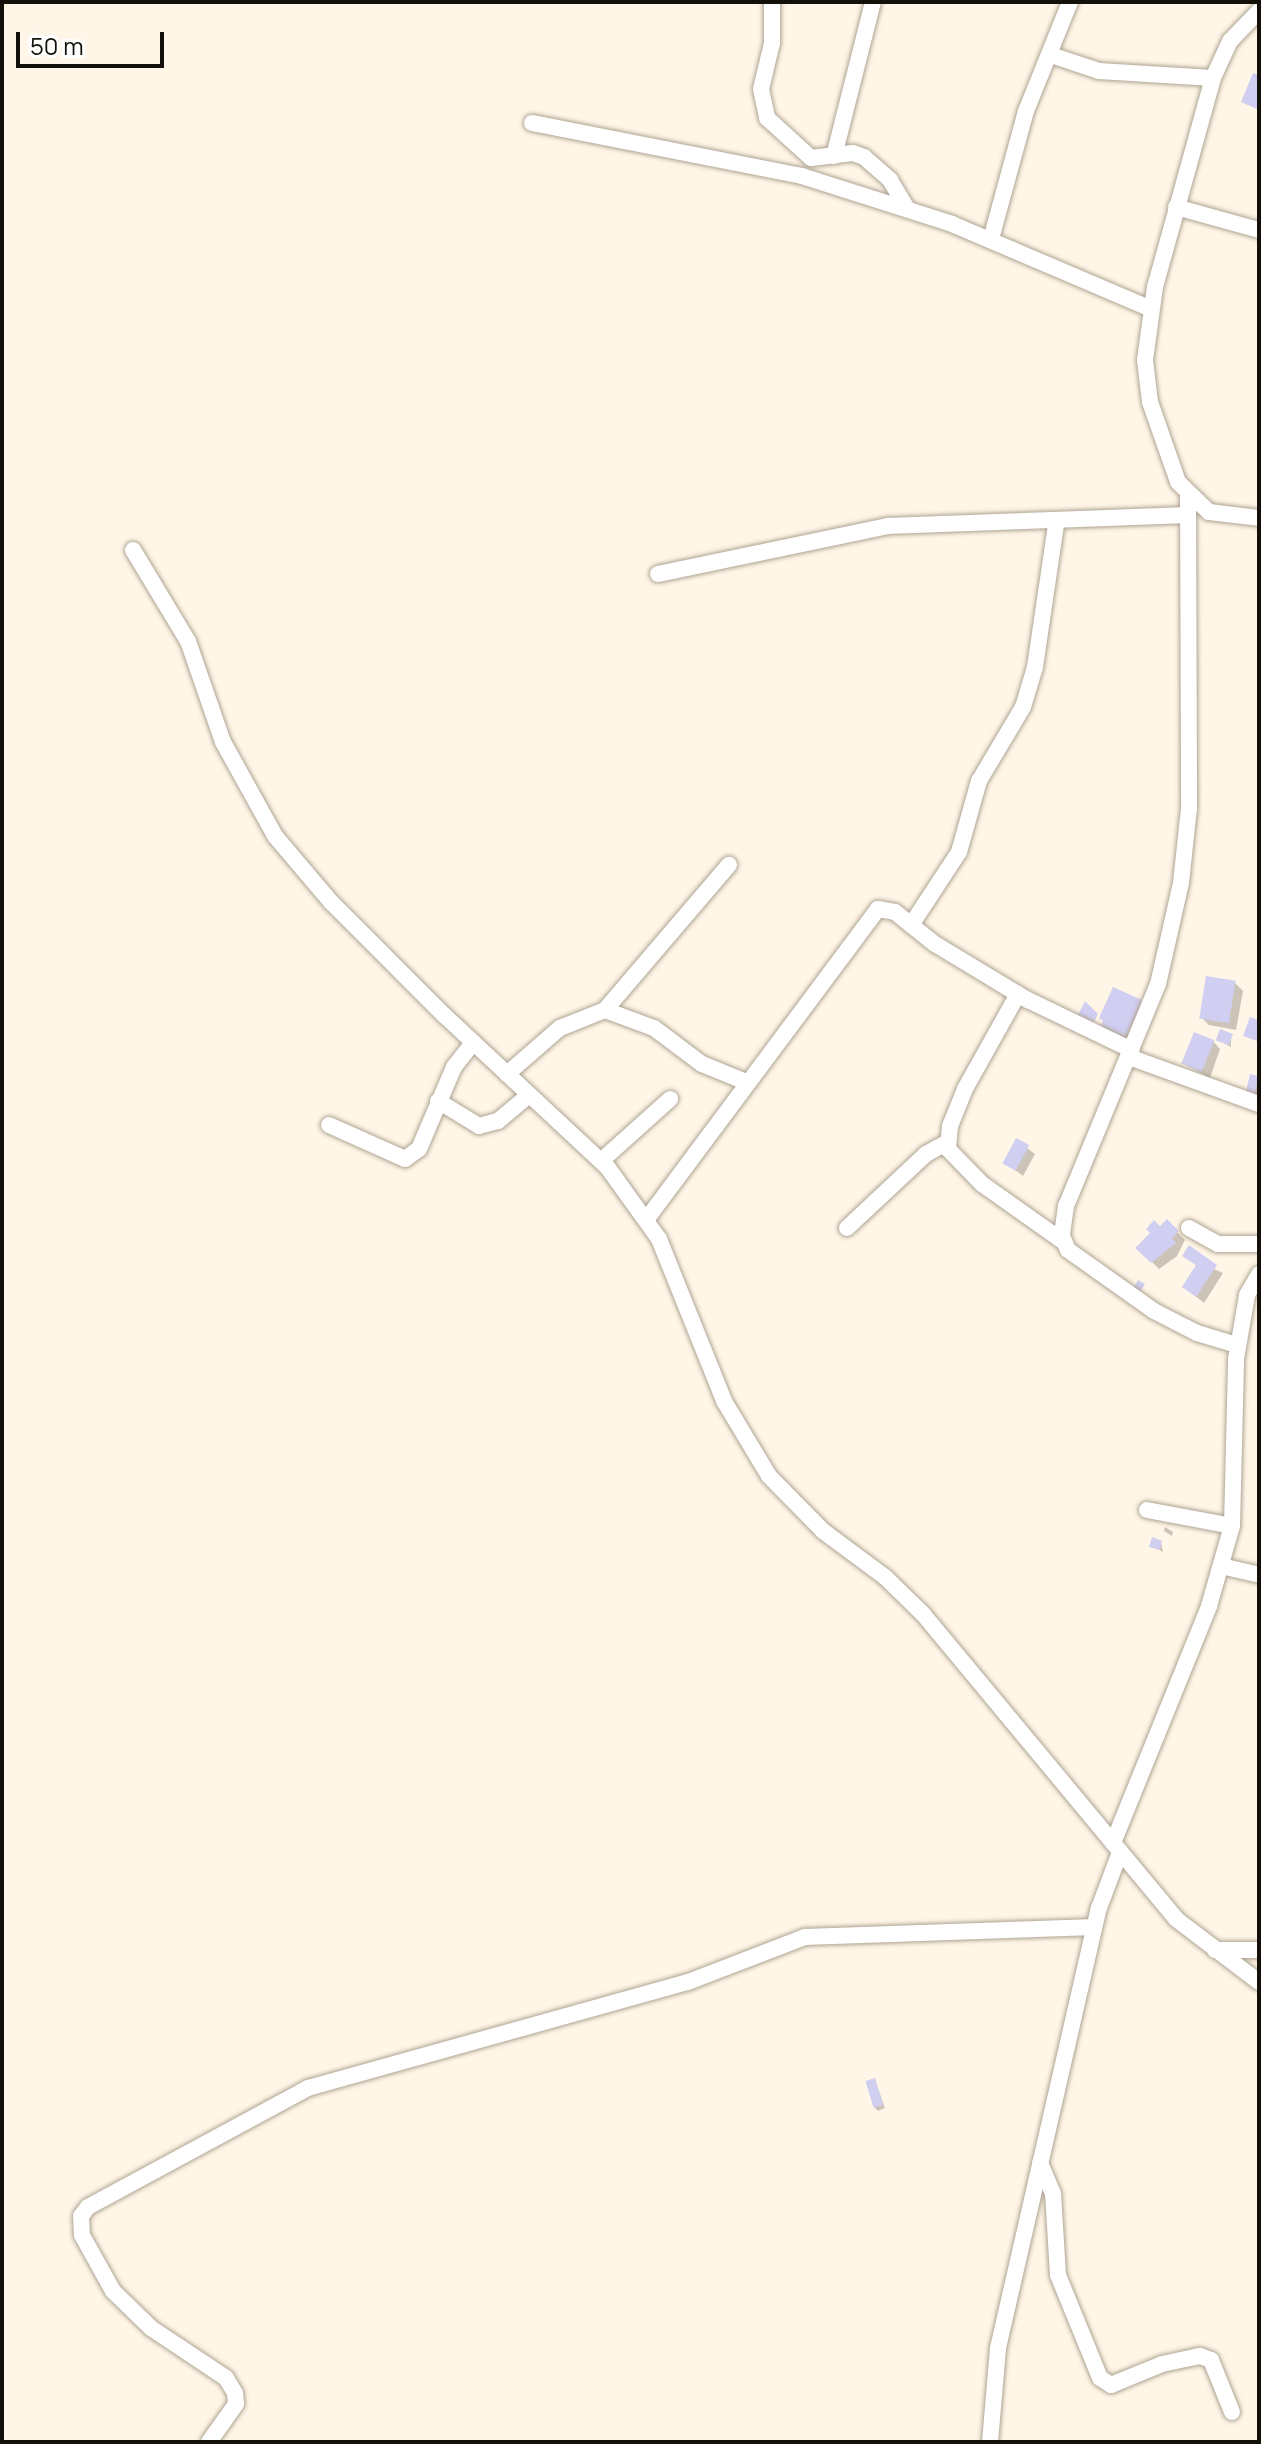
<!DOCTYPE html>
<html>
<head>
<meta charset="utf-8">
<style>
	body { margin:0 }
	#map { position:relative; width:1261px; height:2444px; overflow:hidden; background:#fff6e7; font-family:Manrope,sans-serif }
	div>[style] { position:absolute }
	[style*='--x'] { left:calc(var(--x)*1px); top:calc(var(--y)*1px); width:calc(var(--w)*1px); rotate:calc(var(--a)*1deg) }
	.shadow>* { inset:0; background:#0003 }
	.building>* { inset:0; background:#d0cef1; transform-origin:0 0 }
	.roads { filter:drop-shadow(0 0 2px #afa493) drop-shadow(0 0 2px #afa493) }
	.minor>* { height:16px; margin:-8px; padding:0 8px; transform-origin:8px; border-radius:8px; background:#fff }
	span { translate:-50% -50%; white-space:nowrap; text-align:center; line-height:1.15; -webkit-text-stroke:6px #fff; paint-order:stroke }
	.frame { position:absolute; inset:0; border:4px solid #130f09; pointer-events:none }
	.scale { position:absolute; left:16px; top:32px; width:148px; height:36px; box-sizing:border-box; border:4px solid #130f09; border-top:0; padding-left:10px; font-size:24px; line-height:28px; white-space:nowrap; color:#130f09; -webkit-text-stroke:6px #fff; paint-order:stroke }
</style>
</head>
<body>
<div id="map">
	<div class="shadow">
		<div style="clip-path:polygon(1235px 983px,1243px 991px,1236px 1030px,1209px 1025px,1201px 1017px)"></div>
		<div style="clip-path:polygon(1141px 1001px,1148px 1009px,1132px 1045px,1103px 1027px)"></div>
		<div style="clip-path:polygon(1231px 1036px,1231px 1047px,1218px 1040px)"></div>
		<div style="clip-path:polygon(1213px 1041px,1220px 1049px,1210px 1078px,1184px 1064px)"></div>
		<div style="clip-path:polygon(1258px 1078px,1259px 1087px,1255px 1100px,1249px 1098px)"></div>
		<div style="clip-path:polygon(1016px 1140px,1035px 1154px,1023px 1176px,1004px 1162px)"></div>
		<div style="clip-path:polygon(1167px 1222px,1185px 1240px,1177px 1256px,1159px 1269px,1138px 1248px)"></div>
		<div style="clip-path:polygon(1185px 1256px,1223px 1273px,1204px 1303px,1184px 1287px,1198px 1267px)"></div>
		<div style="clip-path:polygon(1165px 1527px,1173px 1532px,1172px 1536px,1164px 1531px)"></div>
		<div style="clip-path:polygon(1161px 1542px,1163px 1552px,1152px 1546px)"></div>
		<div style="clip-path:polygon(875px 2080px,885px 2108px,878px 2111px,875px 2108px)"></div>
	</div>
	<div class="building">
		<div style="clip-path:polygon(1253px 73px,1259px 75px,1259px 110px,1241px 102px)"></div>
		<div style="left:1206px;top:976px;width:30px;height:43px;rotate:9deg"></div>
		<div style="clip-path:polygon(1113px 987px,1142px 1000px,1125px 1039px,1100px 1028px,1103px 1021px,1099px 1018px)"></div>
		<div style="clip-path:polygon(1085px 1001px,1098px 1014px,1094px 1022px,1078px 1015px)"></div>
		<div style="clip-path:polygon(1250px 1017px,1259px 1020px,1257px 1041px,1243px 1036px)"></div>
		<div style="left:1220px;top:1029px;width:14px;height:12px;rotate:21deg"></div>
		<div style="left:1194px;top:1032px;width:22px;height:34px;rotate:22deg"></div>
		<div style="left:1250px;top:1074px;width:9px;height:22px;rotate:13deg"></div>
		<div style="left:1016px;top:1138px;width:15px;height:29px;rotate:28deg"></div>
		<div style="clip-path:polygon(1167px 1219px,1179px 1231px,1172px 1238px,1176px 1243px,1151px 1263px,1135px 1248px,1150px 1233px,1146px 1229px,1154px 1220px,1160px 1226px)"></div>
		<div style="clip-path:polygon(1189px 1245px,1217px 1265px,1196px 1297px,1182px 1287px,1196px 1265px,1182px 1256px)"></div>
		<div style="left:1138px;top:1280px;width:8px;height:10px;rotate:30deg"></div>
		<div style="clip-path:polygon(1152px 1537px,1162px 1541px,1160px 1550px,1149px 1547px)"></div>
		<div style="left:875px;top:2078px;width:28px;height:10px;rotate:73deg"></div>
	</div>
	<div class="roads">
		<div class="minor">
			<div style="--x:772;--y:2;--w:41;--a:90"></div>
			<div style="--x:772;--y:43;--w:47;--a:103.4"></div>
			<div style="--x:761;--y:89;--w:30;--a:78"></div>
			<div style="--x:767;--y:118;--w:59;--a:42.3"></div>
			<div style="--x:811;--y:158;--w:42;--a:-6.8"></div>
			<div style="--x:853;--y:153;--w:12;--a:20"></div>
			<div style="--x:864;--y:157;--w:35;--a:41"></div>
			<div style="--x:890;--y:180;--w:33;--a:59"></div>
			<div style="--x:1259;--y:11;--w:42;--a:134"></div>
			<div style="--x:1230;--y:41;--w:41;--a:114.7"></div>
			<div style="--x:1213;--y:78;--w:217;--a:105.5"></div>
			<div style="--x:1155;--y:287;--w:74;--a:97.8"></div>
			<div style="--x:1145;--y:360;--w:42;--a:83.2"></div>
			<div style="--x:1150;--y:402;--w:85;--a:70.7"></div>
			<div style="--x:1178;--y:482;--w:43;--a:44.1"></div>
			<div style="--x:1209;--y:512;--w:50;--a:6.8"></div>
			<div style="--x:1051;--y:55;--w:51;--a:18.4"></div>
			<div style="--x:1099;--y:71;--w:114;--a:3.5"></div>
			<div style="--x:532;--y:123;--w:275;--a:11.1"></div>
			<div style="--x:802;--y:176;--w:157;--a:17.7"></div>
			<div style="--x:952;--y:224;--w:216;--a:23.1"></div>
			<div style="--x:834;--y:156;--w:159;--a:-75.8"></div>
			<div style="--x:1176;--y:207;--w:86;--a:15.5"></div>
			<div style="--x:991;--y:239;--w:133;--a:-74.7"></div>
			<div style="--x:1026;--y:111;--w:118;--a:-68"></div>
			<div style="--x:1188;--y:494;--w:314;--a:89.8"></div>
			<div style="--x:1189;--y:808;--w:75;--a:96.1"></div>
			<div style="--x:1181;--y:883;--w:104;--a:102.8"></div>
			<div style="--x:1158;--y:984;--w:240;--a:112.5"></div>
			<div style="--x:1066;--y:1206;--w:30;--a:98"></div>
			<div style="--x:1062;--y:1236;--w:15;--a:67"></div>
			<div style="--x:1068;--y:1250;--w:105;--a:35.3"></div>
			<div style="--x:1154;--y:1311;--w:48;--a:27.1"></div>
			<div style="--x:1197;--y:1333;--w:42;--a:16.7"></div>
			<div style="--x:133;--y:550;--w:106;--a:58.9"></div>
			<div style="--x:188;--y:641;--w:107;--a:70.9"></div>
			<div style="--x:223;--y:742;--w:107;--a:61"></div>
			<div style="--x:275;--y:836;--w:87;--a:49.7"></div>
			<div style="--x:331;--y:902;--w:160;--a:45"></div>
			<div style="--x:444;--y:1015;--w:224;--a:43"></div>
			<div style="--x:608;--y:1168;--w:87;--a:54.3"></div>
			<div style="--x:659;--y:1239;--w:175;--a:68.1"></div>
			<div style="--x:724;--y:1401;--w:87;--a:59"></div>
			<div style="--x:769;--y:1476;--w:77;--a:45.5"></div>
			<div style="--x:823;--y:1531;--w:77;--a:36.6"></div>
			<div style="--x:885;--y:1577;--w:53;--a:44.2"></div>
			<div style="--x:923;--y:1614;--w:396;--a:50.3"></div>
			<div style="--x:1176;--y:1919;--w:104;--a:37.2"></div>
			<div style="--x:658;--y:574;--w:235;--a:-11.8"></div>
			<div style="--x:888;--y:526;--w:300;--a:-2.1"></div>
			<div style="--x:911;--y:925;--w:87;--a:-56.7"></div>
			<div style="--x:959;--y:852;--w:74;--a:-74.3"></div>
			<div style="--x:979;--y:781;--w:86;--a:-59.3"></div>
			<div style="--x:1023;--y:707;--w:42;--a:-73.3"></div>
			<div style="--x:1035;--y:667;--w:145;--a:-81.6"></div>
			<div style="--x:1018;--y:994;--w:109;--a:119.2"></div>
			<div style="--x:965;--y:1089;--w:40;--a:112"></div>
			<div style="--x:950;--y:1126;--w:23;--a:95"></div>
			<div style="--x:948;--y:1149;--w:49;--a:45.8"></div>
			<div style="--x:982;--y:1184;--w:100;--a:35.3"></div>
			<div style="--x:605;--y:1010;--w:191;--a:-49.5"></div>
			<div style="--x:1129;--y:1057;--w:138;--a:19.9"></div>
			<div style="--x:507;--y:1074;--w:70;--a:-41"></div>
			<div style="--x:560;--y:1028;--w:48;--a:-21.8"></div>
			<div style="--x:605;--y:1010;--w:52;--a:20.2"></div>
			<div style="--x:654;--y:1028;--w:60;--a:36.9"></div>
			<div style="--x:702;--y:1064;--w:48;--a:22.2"></div>
			<div style="--x:438;--y:1101;--w:48;--a:31.4"></div>
			<div style="--x:479;--y:1126;--w:20;--a:-15"></div>
			<div style="--x:498;--y:1121;--w:40;--a:-40"></div>
			<div style="--x:329;--y:1125;--w:83;--a:24.1"></div>
			<div style="--x:405;--y:1159;--w:17;--a:-36"></div>
			<div style="--x:419;--y:1149;--w:89;--a:-66.9"></div>
			<div style="--x:454;--y:1067;--w:31;--a:-52"></div>
			<div style="--x:601;--y:1161;--w:93;--a:-41.9"></div>
			<div style="--x:646;--y:1220;--w:388;--a:-53.3"></div>
			<div style="--x:878;--y:909;--w:17;--a:10"></div>
			<div style="--x:895;--y:912;--w:51;--a:38.7"></div>
			<div style="--x:935;--y:944;--w:109;--a:31.1"></div>
			<div style="--x:1028;--y:1000;--w:115;--a:25.7"></div>
			<div style="--x:847;--y:1228;--w:108;--a:-43.1"></div>
			<div style="--x:926;--y:1154;--w:25;--a:-29"></div>
			<div style="--x:1189;--y:1228;--w:33;--a:29"></div>
			<div style="--x:1218;--y:1244;--w:41;--a:0"></div>
			<div style="--x:1147;--y:1510;--w:86;--a:10.7"></div>
			<div style="--x:1221;--y:1566;--w:39;--a:13"></div>
			<div style="--x:1113;--y:1843;--w:256;--a:-67.9"></div>
			<div style="--x:1209;--y:1606;--w:83;--a:-74"></div>
			<div style="--x:1232;--y:1526;--w:167;--a:-88.6"></div>
			<div style="--x:1236;--y:1359;--w:65;--a:-80.2"></div>
			<div style="--x:1247;--y:1295;--w:24;--a:-60"></div>
			<div style="--x:1215;--y:1950;--w:44;--a:0"></div>
			<div style="--x:1040;--y:2163;--w:33;--a:67"></div>
			<div style="--x:1053;--y:2193;--w:82;--a:86.5"></div>
			<div style="--x:1058;--y:2275;--w:111;--a:67.8"></div>
			<div style="--x:1100;--y:2378;--w:13;--a:32"></div>
			<div style="--x:1111;--y:2385;--w:55;--a:-22.4"></div>
			<div style="--x:1162;--y:2364;--w:39;--a:-12"></div>
			<div style="--x:1200;--y:2356;--w:12;--a:20"></div>
			<div style="--x:1211;--y:2360;--w:56;--a:68"></div>
			<div style="--x:209;--y:2442;--w:47;--a:-54.6"></div>
			<div style="--x:236;--y:2404;--w:11;--a:-95"></div>
			<div style="--x:235;--y:2393;--w:17;--a:-121"></div>
			<div style="--x:226;--y:2378;--w:90;--a:-146.3"></div>
			<div style="--x:151;--y:2328;--w:53;--a:-135.8"></div>
			<div style="--x:113;--y:2291;--w:64;--a:-119"></div>
			<div style="--x:82;--y:2235;--w:19;--a:-93"></div>
			<div style="--x:81;--y:2216;--w:11;--a:-52"></div>
			<div style="--x:88;--y:2207;--w:250;--a:-28.4"></div>
			<div style="--x:308;--y:2088;--w:395;--a:-15.6"></div>
			<div style="--x:688;--y:1982;--w:125;--a:-21"></div>
			<div style="--x:805;--y:1937;--w:289;--a:-2"></div>
			<div style="--x:990;--y:2442;--w:94;--a:-85.1"></div>
			<div style="--x:998;--y:2348;--w:451;--a:-77.1"></div>
			<div style="--x:1099;--y:1908;--w:60;--a:-69.4"></div>
		</div>
	</div>
	<div class="frame"></div>
	<div class="scale">50 m</div>
</div>
</body>
</html>
